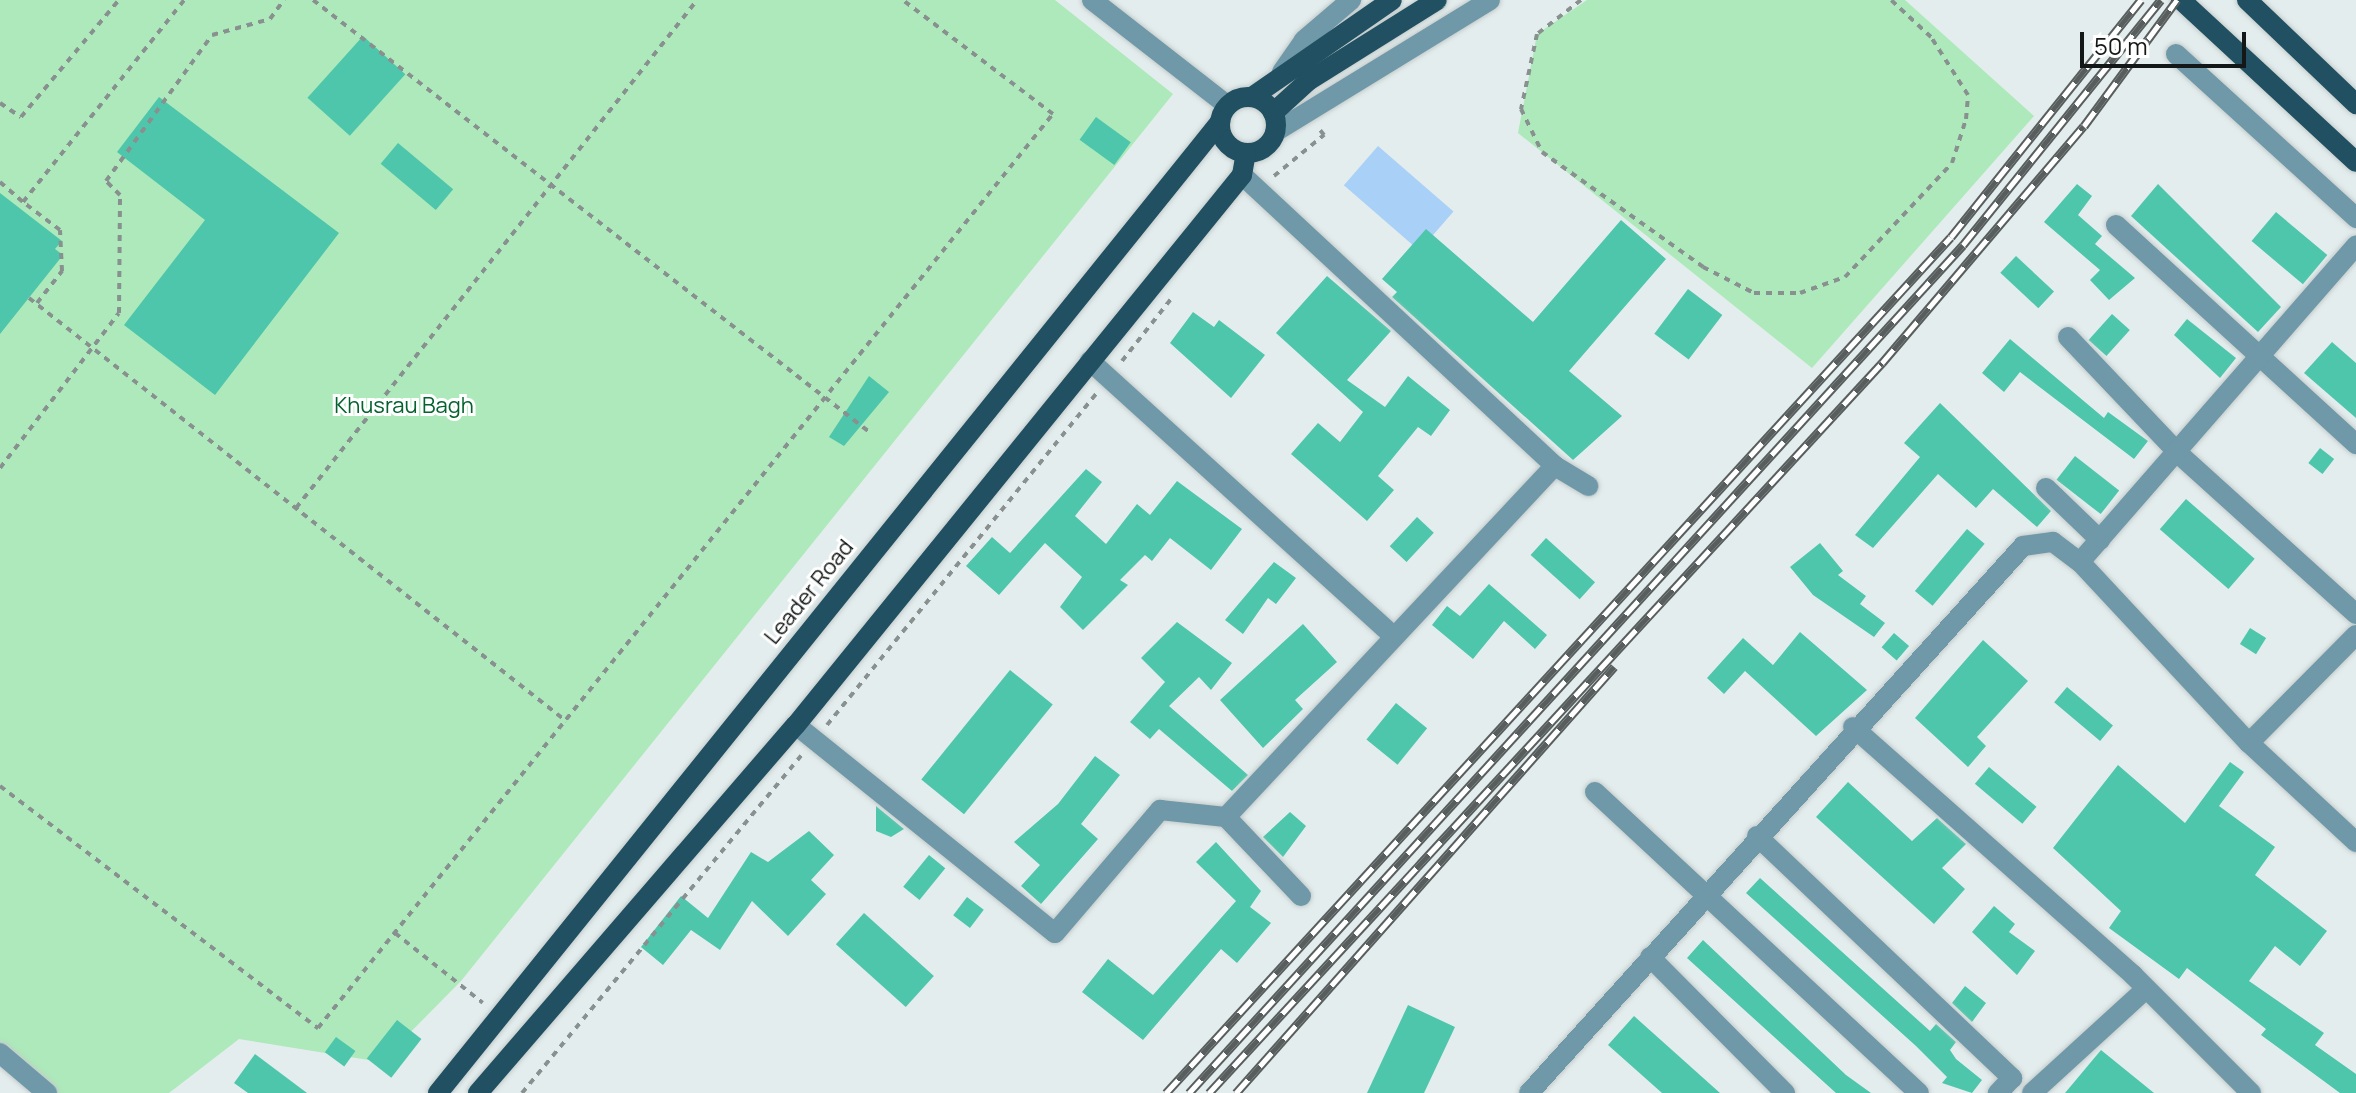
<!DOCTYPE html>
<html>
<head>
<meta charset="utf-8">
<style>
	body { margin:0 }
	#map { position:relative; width:2356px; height:1093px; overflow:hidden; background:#e4eded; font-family:Manrope,sans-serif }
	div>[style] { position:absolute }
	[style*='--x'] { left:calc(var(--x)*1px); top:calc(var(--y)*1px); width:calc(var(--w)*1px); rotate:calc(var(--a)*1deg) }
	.green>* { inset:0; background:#ade9ba }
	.water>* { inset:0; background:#a9d0f7; transform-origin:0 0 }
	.building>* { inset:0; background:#4ec6ab; transform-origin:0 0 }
	.path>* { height:4px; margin-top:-2px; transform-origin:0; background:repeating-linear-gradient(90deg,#899090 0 6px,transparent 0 12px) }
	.roads { filter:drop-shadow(0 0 2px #c3cbcb) drop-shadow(0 0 2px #c3cbcb) }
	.minor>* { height:20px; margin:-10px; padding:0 10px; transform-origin:10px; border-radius:10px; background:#6f98a9 }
	.major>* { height:20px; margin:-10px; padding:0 10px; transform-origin:10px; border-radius:10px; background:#205061 }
	.major>.ring { margin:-10px; padding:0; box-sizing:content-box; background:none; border:20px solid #205061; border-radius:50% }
	.rail>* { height:9px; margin-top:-4.5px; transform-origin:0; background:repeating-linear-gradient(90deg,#fff 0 18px,#585d5d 0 36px); box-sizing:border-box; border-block:2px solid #585d5d }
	span { translate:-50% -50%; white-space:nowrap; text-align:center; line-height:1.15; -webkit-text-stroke:6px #fff; paint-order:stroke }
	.park-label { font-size:22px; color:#03622d }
	.street-label { font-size:22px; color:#141717 }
	.scale { position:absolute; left:2080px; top:32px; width:166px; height:36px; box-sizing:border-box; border:4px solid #141717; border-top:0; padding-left:10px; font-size:24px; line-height:28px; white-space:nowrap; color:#141717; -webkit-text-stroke:6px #fff; paint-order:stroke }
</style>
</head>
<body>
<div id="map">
	<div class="green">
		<div style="clip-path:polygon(0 0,1055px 0,1173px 94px,461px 981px,381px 1062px,239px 1039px,169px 1093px,57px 1093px,0 1046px)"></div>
		<div style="clip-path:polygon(1587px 0,1905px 0,2034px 116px,1812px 368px,1518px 133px,1537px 34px)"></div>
	</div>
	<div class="water">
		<div style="left:1378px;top:146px;width:100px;height:52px;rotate:41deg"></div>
	</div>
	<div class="building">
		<div style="left:363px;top:36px;width:57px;height:83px;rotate:42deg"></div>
		<div style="clip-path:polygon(159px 97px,339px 233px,215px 395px,124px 325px,205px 220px,117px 152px)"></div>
		<div style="left:1096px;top:117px;width:43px;height:28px;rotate:36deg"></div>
		<div style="left:398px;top:143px;width:72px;height:27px;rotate:40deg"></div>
		<div style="clip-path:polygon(2077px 184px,2092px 196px,2078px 215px,2102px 236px,2095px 244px,2135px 278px,2109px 300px,2090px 280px,2100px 270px,2044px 222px)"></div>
		<div style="clip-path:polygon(2158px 184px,2281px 307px,2258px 332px,2131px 216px)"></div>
		<div style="clip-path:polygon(0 193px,62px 241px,55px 249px,63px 255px,0 334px)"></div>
		<div style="left:2276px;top:212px;width:67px;height:38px;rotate:40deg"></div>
		<div style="clip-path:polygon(1621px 220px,1666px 259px,1569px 371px,1622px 416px,1573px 460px,1392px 297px,1397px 292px,1382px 279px,1426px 229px,1533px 322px)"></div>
		<div style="left:2016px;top:256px;width:52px;height:23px;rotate:43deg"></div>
		<div style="clip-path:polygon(1327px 276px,1391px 331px,1347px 380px,1385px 407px,1408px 376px,1450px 410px,1431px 436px,1418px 427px,1378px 476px,1394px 490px,1367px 521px,1291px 454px,1318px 423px,1340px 442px,1363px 412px,1276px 333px)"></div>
		<div style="left:1688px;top:289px;width:43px;height:56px;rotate:37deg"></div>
		<div style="clip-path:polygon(1193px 312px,1214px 327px,1219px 320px,1265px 355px,1231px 398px,1170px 343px)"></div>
		<div style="left:2112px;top:314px;width:24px;height:35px;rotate:42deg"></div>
		<div style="clip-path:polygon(2187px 319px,2236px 358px,2220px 378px,2174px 335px)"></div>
		<div style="clip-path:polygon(2010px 339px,2104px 418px,2108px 412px,2148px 441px,2134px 459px,2020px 372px,2004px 392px,1982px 373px)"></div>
		<div style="clip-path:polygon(2332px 342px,2356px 363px,2356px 418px,2304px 373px)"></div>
		<div style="clip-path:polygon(869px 376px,889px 392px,844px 446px,829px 437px)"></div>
		<div style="clip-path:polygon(1940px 403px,2051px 511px,2037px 527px,1993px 489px,1976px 508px,1938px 474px,1873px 548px,1855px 535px,1920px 457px,1904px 443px)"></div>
		<div style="left:2320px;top:448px;width:18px;height:19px;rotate:38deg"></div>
		<div style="left:2075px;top:456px;width:56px;height:30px;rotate:38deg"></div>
		<div style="clip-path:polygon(1086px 469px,1102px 482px,1075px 516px,1106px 544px,1137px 504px,1150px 515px,1177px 481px,1242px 529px,1211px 570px,1170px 538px,1152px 561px,1145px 555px,1120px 580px,1128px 585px,1083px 630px,1060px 607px,1082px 577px,1045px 543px,999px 595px,966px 566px,992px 537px,1010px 553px)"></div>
		<div style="left:2186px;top:499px;width:91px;height:40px;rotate:41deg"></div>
		<div style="left:1417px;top:517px;width:23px;height:40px;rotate:43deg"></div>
		<div style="left:1967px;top:529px;width:23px;height:81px;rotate:40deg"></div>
		<div style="left:1546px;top:538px;width:66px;height:23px;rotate:42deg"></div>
		<div style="clip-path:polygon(1820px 543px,1843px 571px,1838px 575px,1866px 596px,1860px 604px,1885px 623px,1874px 637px,1813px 595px,1790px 567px)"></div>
		<div style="clip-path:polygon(1274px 562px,1296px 578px,1276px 604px,1268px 598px,1243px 634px,1225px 620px)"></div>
		<div style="clip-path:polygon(1489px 584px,1547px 635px,1535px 649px,1504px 621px,1473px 659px,1432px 625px,1447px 606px,1460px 616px)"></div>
		<div style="clip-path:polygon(1177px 622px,1232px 663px,1211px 690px,1199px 677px,1169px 706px,1248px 775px,1232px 791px,1159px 729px,1150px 739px,1130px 722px,1165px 682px,1141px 658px)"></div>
		<div style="clip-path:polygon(1303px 624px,1337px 662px,1295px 700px,1303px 709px,1263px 748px,1220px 700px)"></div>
		<div style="left:2250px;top:628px;width:19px;height:19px;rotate:32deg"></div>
		<div style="clip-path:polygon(1800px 632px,1867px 690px,1816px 736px,1745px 671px,1724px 694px,1707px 678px,1743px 638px,1773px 665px)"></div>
		<div style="left:1894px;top:633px;width:20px;height:19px;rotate:41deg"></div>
		<div style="clip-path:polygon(1983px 640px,2028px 681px,1977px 737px,1986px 746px,1968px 767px,1915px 718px)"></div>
		<div style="left:1010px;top:670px;width:55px;height:141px;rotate:39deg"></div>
		<div style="left:2067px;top:687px;width:60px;height:20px;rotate:40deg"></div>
		<div style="left:1396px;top:703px;width:40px;height:47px;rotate:39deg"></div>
		<div style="clip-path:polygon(1095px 756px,1120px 775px,1081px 824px,1098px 839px,1041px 904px,1021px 886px,1040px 865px,1014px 842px,1058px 804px)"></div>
		<div style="clip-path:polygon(2230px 762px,2244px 772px,2219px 806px,2275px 847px,2255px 875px,2327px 931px,2300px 966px,2275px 946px,2249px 981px,2324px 1033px,2315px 1045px,2356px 1074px,2356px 1093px,2340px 1093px,2261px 1035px,2266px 1029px,2187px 968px,2179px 979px,2109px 928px,2121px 911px,2053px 848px,2118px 765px,2185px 823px)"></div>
		<div style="left:1989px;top:767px;width:62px;height:22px;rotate:40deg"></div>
		<div style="clip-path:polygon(1848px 782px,1912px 841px,1937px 818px,1966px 844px,1942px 868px,1965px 889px,1934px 924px,1816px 817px)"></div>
		<div style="clip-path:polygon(876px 806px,904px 829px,891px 837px,876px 831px)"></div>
		<div style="clip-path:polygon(1290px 812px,1306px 826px,1283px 857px,1263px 837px)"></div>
		<div style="clip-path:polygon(809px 831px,834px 855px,811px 880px,826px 894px,788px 936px,752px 901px,720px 950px,691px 930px,663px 965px,641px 947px,681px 896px,708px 918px,751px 852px,768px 862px)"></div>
		<div style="clip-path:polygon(1216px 842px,1261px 891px,1250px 907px,1271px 923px,1237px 963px,1221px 949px,1143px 1040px,1082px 992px,1108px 959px,1153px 995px,1236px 901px,1196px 862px)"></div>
		<div style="left:929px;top:855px;width:21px;height:41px;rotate:39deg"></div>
		<div style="clip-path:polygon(1760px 878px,1930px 1031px,1936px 1024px,1956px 1042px,1950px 1050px,1956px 1059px,1982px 1080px,1972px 1093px,1942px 1083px,1947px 1077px,1916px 1046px,1746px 893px)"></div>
		<div style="left:967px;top:897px;width:21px;height:23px;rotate:37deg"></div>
		<div style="clip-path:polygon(1994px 906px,2015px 924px,2009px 932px,2035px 951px,2017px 975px,1972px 932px)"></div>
		<div style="left:864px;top:913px;width:94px;height:42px;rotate:42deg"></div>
		<div style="clip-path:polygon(1703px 940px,1846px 1075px,1871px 1093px,1836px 1093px,1687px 958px)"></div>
		<div style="clip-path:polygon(1965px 986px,1986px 1003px,1972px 1022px,1952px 1003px)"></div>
		<div style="clip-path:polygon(1408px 1005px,1455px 1027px,1424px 1093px,1367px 1093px)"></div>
		<div style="clip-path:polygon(1634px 1016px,1720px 1093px,1662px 1093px,1608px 1045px)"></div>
		<div style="left:397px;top:1020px;width:31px;height:49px;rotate:38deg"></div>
		<div style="left:336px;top:1037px;width:24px;height:19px;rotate:36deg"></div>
		<div style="clip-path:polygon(2101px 1050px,2154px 1093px,2065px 1093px)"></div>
		<div style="clip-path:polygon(255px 1054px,307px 1093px,248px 1093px,234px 1083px)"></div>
	</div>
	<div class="path">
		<div style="--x:313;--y:0;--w:703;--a:37.83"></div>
		<div style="--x:1581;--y:0;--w:56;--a:142.3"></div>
		<div style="--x:1537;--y:34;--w:77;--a:102"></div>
		<div style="--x:1521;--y:109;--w:48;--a:64"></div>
		<div style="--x:1542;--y:152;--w:198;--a:35.5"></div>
		<div style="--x:1703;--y:267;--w:57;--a:27"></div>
		<div style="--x:1754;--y:293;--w:46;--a:0"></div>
		<div style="--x:1800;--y:293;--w:48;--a:-19.6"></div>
		<div style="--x:1845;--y:277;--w:156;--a:-46.8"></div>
		<div style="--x:1952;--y:163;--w:46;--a:-72.3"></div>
		<div style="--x:1966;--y:119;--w:24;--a:-85"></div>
		<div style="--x:1968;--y:95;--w:69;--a:-122.5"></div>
		<div style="--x:1931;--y:37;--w:54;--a:-137.2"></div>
		<div style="--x:0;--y:103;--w:25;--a:34"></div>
		<div style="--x:21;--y:117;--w:153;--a:-50.1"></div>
		<div style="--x:1274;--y:176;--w:65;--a:-39.4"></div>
		<div style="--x:1324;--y:135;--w:6;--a:-129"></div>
		<div style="--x:0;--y:182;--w:30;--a:41"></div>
		<div style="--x:29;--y:298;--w:684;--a:38.23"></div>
		<div style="--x:37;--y:303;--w:41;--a:-52"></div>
		<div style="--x:62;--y:271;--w:41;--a:-92.8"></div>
		<div style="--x:60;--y:230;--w:46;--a:-142.9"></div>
		<div style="--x:23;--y:202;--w:258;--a:-51.4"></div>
		<div style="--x:1122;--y:361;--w:79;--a:-51.7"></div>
		<div style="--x:0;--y:468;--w:195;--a:-52.5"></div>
		<div style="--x:119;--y:313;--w:118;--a:-89.5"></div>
		<div style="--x:120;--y:195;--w:20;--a:-135"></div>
		<div style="--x:106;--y:181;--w:180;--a:-54"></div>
		<div style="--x:212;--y:35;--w:60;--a:-15.4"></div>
		<div style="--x:270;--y:19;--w:24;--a:-54"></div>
		<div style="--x:296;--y:508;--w:647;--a:-51.71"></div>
		<div style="--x:827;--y:725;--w:428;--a:-50.9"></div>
		<div style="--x:0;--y:786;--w:400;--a:37.3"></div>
		<div style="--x:318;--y:1028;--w:1173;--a:-51.2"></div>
		<div style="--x:1053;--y:114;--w:188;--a:-142.8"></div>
		<div style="--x:395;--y:933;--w:112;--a:38.5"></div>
		<div style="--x:522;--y:1093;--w:438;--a:-50.4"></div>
	</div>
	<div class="roads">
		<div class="minor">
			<div style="--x:1092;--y:0;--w:172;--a:37.9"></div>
			<div style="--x:2176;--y:54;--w:244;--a:42.3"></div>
			<div style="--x:1282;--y:72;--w:39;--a:-55"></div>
			<div style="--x:1304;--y:40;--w:62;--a:-40.4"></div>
			<div style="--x:1275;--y:132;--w:252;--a:-31.5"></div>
			<div style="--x:1242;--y:175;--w:427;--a:42.9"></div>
			<div style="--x:1555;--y:466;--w:39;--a:31"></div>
			<div style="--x:2116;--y:225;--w:325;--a:42.4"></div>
			<div style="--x:2068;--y:337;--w:163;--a:46.5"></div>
			<div style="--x:2180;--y:455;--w:237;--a:42.1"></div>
			<div style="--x:1090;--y:361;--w:406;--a:42.2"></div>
			<div style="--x:2046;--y:488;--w:75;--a:43.9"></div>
			<div style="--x:2080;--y:562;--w:420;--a:-48.9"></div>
			<div style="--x:796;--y:725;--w:332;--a:38.8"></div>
			<div style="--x:1055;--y:933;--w:162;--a:-49.5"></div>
			<div style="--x:1160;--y:810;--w:66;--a:6.1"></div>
			<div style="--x:1226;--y:817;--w:109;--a:46.5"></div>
			<div style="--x:1853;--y:727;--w:374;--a:41.5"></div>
			<div style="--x:2133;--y:975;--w:167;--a:45"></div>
			<div style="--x:2249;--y:743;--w:152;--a:-45.3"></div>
			<div style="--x:1595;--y:792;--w:442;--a:42.9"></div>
			<div style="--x:1226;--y:817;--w:481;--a:-46.9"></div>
			<div style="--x:1757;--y:836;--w:352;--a:43.5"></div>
			<div style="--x:2012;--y:1078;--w:21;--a:133"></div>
			<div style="--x:1650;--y:957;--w:192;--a:45.2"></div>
			<div style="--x:0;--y:1053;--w:62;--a:40.4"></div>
			<div style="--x:1529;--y:1093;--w:737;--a:-47.91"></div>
			<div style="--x:2023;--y:546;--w:30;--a:-8"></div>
			<div style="--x:2053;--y:542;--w:34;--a:37"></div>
			<div style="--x:2080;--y:562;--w:248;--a:47"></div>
			<div style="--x:2249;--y:743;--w:146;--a:42.8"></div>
			<div style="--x:2032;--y:1093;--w:154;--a:-42.4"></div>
		</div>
		<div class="major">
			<div style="--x:2181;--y:0;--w:238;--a:42.8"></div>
			<div style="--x:2247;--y:0;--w:151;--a:43.7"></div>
			<div style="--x:1252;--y:97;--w:170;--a:-34.7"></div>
			<div class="ring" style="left:1220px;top:97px;width:36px;height:36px"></div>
			<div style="--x:1273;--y:113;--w:47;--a:-42.4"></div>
			<div style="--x:1308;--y:81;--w:152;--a:-32.1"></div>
			<div style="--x:438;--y:1093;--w:1247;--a:-51.15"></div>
			<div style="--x:478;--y:1093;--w:486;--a:-49.2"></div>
			<div style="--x:796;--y:725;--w:708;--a:-50.96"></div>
			<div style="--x:1242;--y:175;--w:22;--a:-80"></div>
		</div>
	</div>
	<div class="rail">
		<div style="--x:1166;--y:1093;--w:1161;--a:-47.48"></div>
		<div style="--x:1951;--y:237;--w:304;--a:-51.3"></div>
		<div style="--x:1189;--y:1093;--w:1148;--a:-47.61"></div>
		<div style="--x:1963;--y:245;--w:315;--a:-51.1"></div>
		<div style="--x:1209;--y:1093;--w:993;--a:-47.33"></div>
		<div style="--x:1882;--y:363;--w:311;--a:-49.6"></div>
		<div style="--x:2084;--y:126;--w:157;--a:-53.6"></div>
		<div style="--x:1236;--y:1093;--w:570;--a:-48.42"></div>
	</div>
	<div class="park-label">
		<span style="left:404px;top:406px">Khusrau Bagh</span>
	</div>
	<div class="street-label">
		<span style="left:809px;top:592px;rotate:-51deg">Leader Road</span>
	</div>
	<div class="scale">50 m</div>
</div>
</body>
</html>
